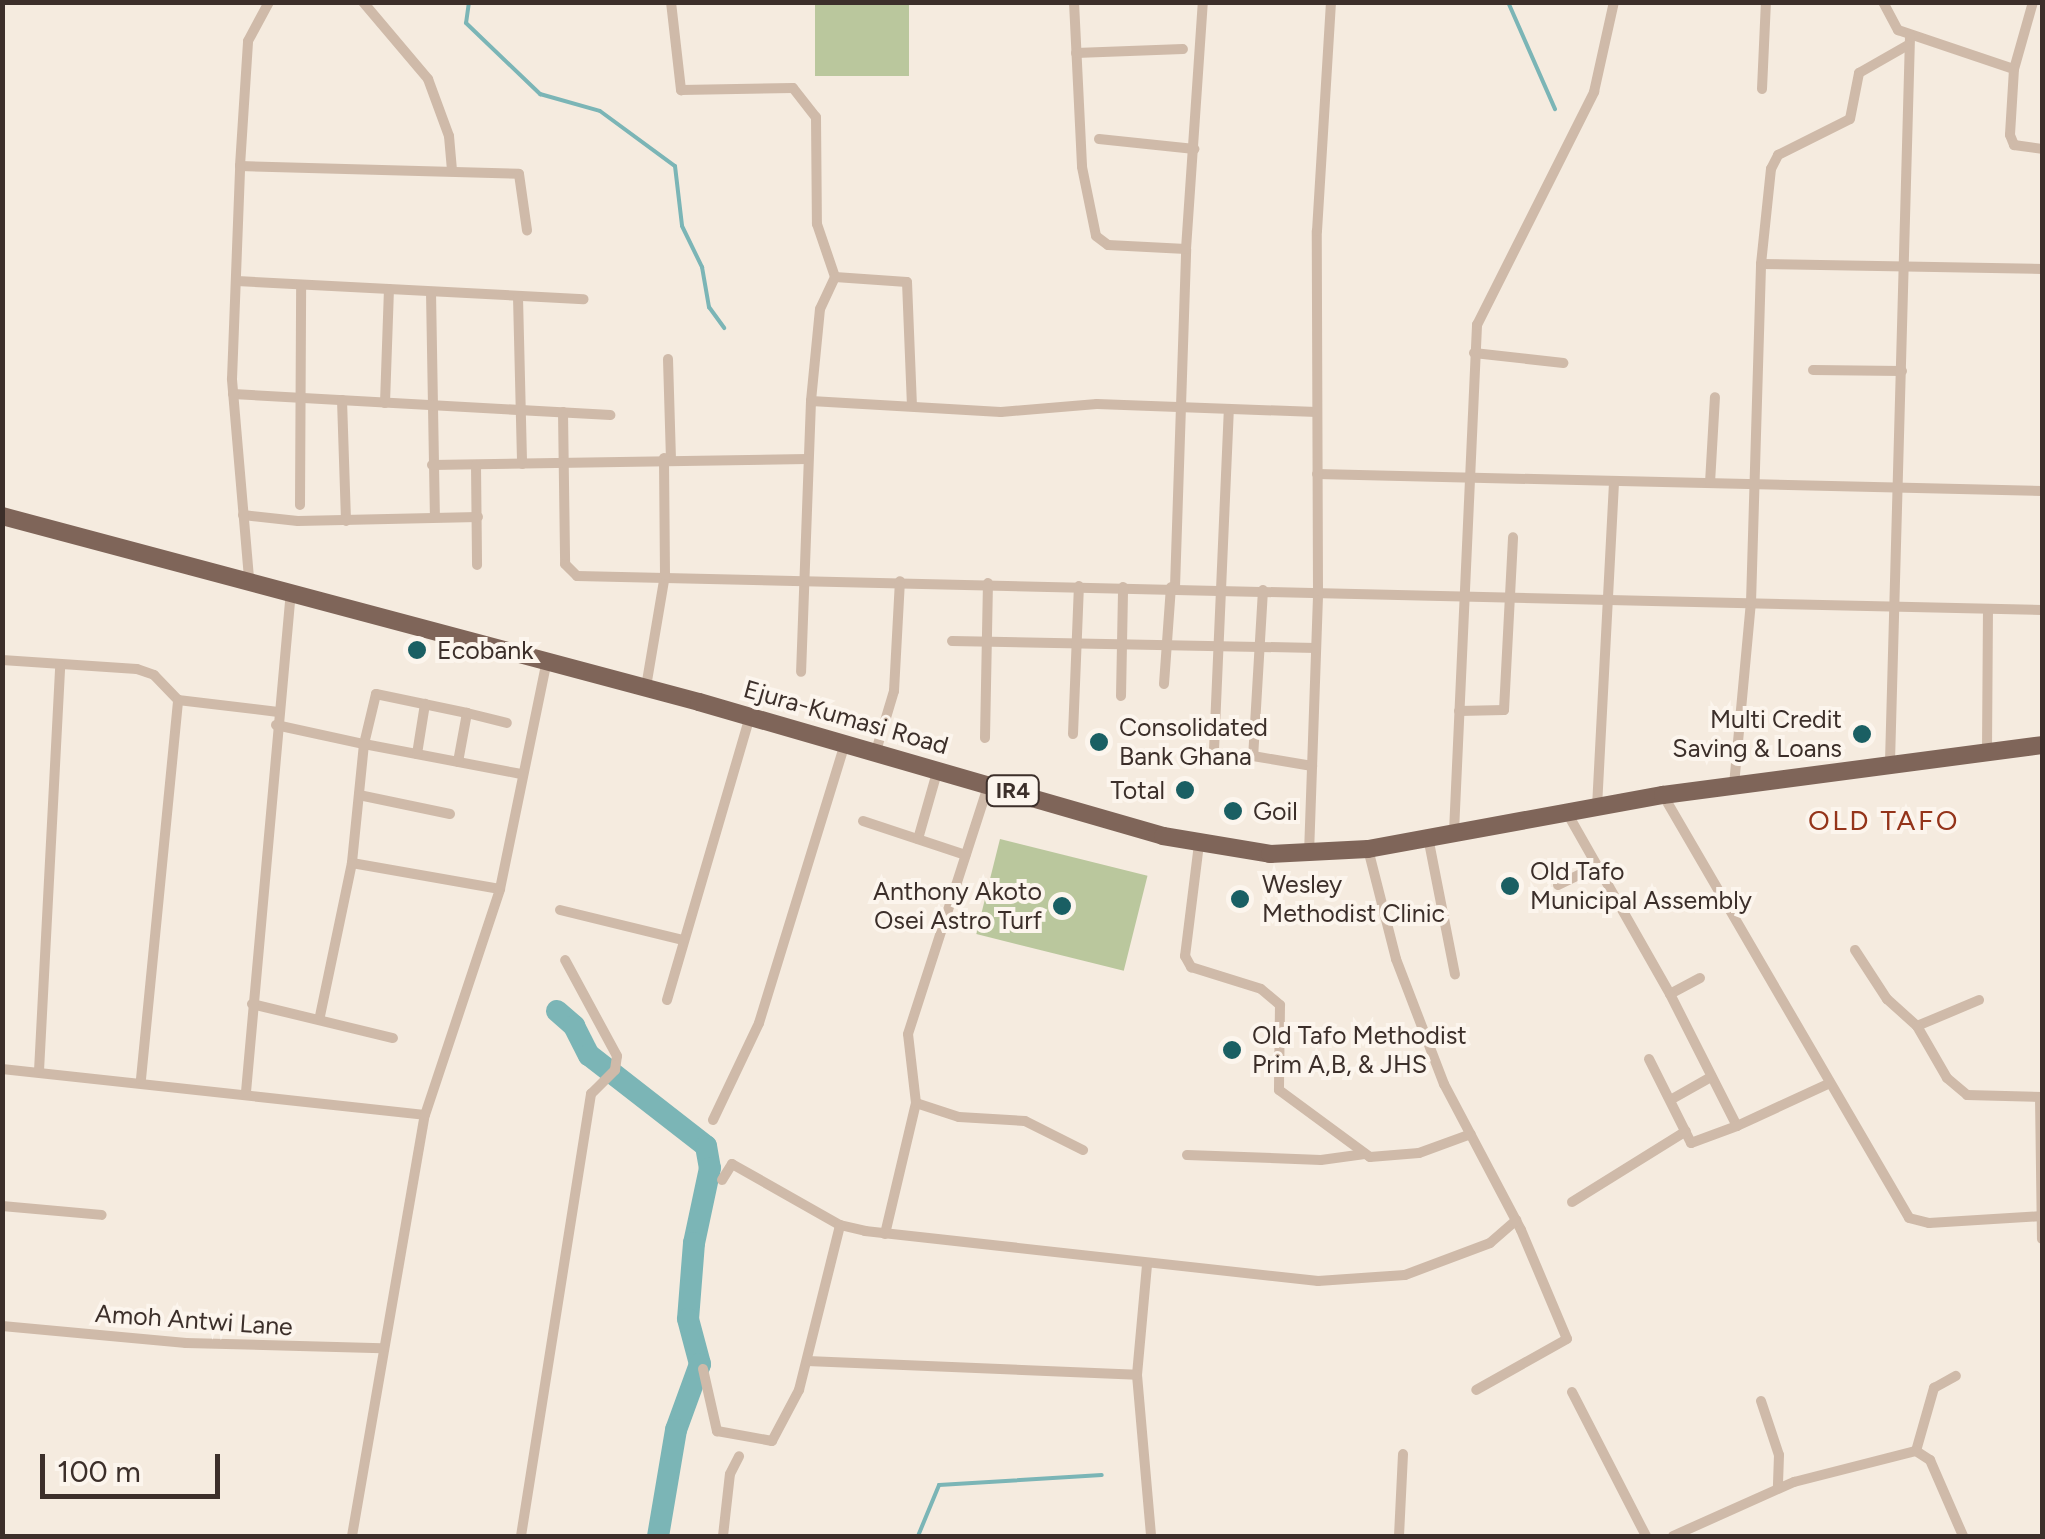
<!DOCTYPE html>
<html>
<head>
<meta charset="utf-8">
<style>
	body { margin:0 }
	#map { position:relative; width:2045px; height:1539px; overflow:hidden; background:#f5ebdf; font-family:Figtree,sans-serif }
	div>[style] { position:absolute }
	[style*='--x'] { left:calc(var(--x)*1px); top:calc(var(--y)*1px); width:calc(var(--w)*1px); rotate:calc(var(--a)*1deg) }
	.green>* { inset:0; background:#bac79d; transform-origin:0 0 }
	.stream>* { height:4px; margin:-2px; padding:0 2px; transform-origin:2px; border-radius:2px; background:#7bb5b6 }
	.river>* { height:22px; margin:-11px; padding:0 11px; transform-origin:11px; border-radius:11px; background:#7bb5b6 }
	.minor>* { height:10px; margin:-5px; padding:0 5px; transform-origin:5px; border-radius:5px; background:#cfbaa9 }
	.primary>* { height:18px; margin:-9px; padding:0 9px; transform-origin:9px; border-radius:9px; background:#7f6559 }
	.dots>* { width:28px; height:28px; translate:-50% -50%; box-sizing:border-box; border:5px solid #fcf5ed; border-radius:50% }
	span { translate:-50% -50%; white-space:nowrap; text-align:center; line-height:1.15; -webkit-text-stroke:8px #fcf5ed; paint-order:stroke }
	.shield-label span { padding:2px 8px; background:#fcf5ed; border:2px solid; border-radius:8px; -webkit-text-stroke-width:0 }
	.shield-label { font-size:22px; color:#3c2f2a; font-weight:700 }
	.poi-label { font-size:25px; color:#3c2f2a }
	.left { translate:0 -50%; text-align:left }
	.right { translate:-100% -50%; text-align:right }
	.street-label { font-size:25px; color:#3c2f2a }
	.neighbourhood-label { font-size:28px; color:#94341a; letter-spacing:2.5px }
	.frame { position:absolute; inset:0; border:5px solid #3c2f2a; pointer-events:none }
	.scale { position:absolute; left:40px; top:1454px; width:180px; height:45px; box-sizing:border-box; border:5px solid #3c2f2a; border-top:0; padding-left:12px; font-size:30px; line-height:35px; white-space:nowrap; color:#3c2f2a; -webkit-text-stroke:8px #fcf5ed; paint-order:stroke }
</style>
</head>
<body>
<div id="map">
	<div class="green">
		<div style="left:815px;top:3px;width:94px;height:73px"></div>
		<div style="left:1000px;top:839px;width:152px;height:98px;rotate:14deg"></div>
	</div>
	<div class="stream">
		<div style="--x:469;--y:2;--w:21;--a:98"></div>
		<div style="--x:466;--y:23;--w:103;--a:43.8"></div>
		<div style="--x:540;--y:94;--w:62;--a:15.8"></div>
		<div style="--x:600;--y:111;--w:93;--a:36.3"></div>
		<div style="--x:675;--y:166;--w:60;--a:83.3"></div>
		<div style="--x:682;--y:226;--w:46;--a:64"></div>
		<div style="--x:702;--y:267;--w:41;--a:80.1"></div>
		<div style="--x:709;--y:307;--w:26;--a:54"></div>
		<div style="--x:1508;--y:2;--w:117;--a:66.3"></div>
		<div style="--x:918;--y:1536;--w:55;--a:-67.6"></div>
		<div style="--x:939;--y:1485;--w:163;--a:-3.5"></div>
	</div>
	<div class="river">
		<div style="--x:557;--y:1011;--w:23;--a:41"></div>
		<div style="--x:574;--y:1026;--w:33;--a:63"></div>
		<div style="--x:589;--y:1055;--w:148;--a:37.9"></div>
		<div style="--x:706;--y:1146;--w:22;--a:80"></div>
		<div style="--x:710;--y:1168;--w:77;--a:102"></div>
		<div style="--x:694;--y:1243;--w:76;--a:94.5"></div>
		<div style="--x:688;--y:1319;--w:47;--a:75.1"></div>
		<div style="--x:700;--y:1364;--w:70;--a:110"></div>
		<div style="--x:676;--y:1430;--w:108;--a:99.6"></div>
	</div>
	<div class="minor">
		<div style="--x:363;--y:2;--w:101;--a:49.8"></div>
		<div style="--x:428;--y:79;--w:61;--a:69.8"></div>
		<div style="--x:449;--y:136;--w:35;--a:85"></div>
		<div style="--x:671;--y:2;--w:89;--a:83.5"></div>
		<div style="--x:681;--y:90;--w:112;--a:-1"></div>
		<div style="--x:793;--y:88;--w:37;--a:52"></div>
		<div style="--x:816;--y:117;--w:107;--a:89.5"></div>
		<div style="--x:817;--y:224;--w:56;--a:71.2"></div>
		<div style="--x:835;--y:277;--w:35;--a:115"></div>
		<div style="--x:820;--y:309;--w:92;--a:95.6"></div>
		<div style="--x:811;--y:401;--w:271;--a:92.1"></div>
		<div style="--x:1074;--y:2;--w:165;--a:87.2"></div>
		<div style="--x:1082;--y:167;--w:70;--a:78.5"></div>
		<div style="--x:1096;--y:236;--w:15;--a:37"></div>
		<div style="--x:1108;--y:245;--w:78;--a:2.9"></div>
		<div style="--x:1883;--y:2;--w:32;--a:62"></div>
		<div style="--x:1898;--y:30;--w:122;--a:18.6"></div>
		<div style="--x:2033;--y:2;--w:70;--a:105.8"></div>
		<div style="--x:2014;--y:69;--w:66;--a:93.5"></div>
		<div style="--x:2010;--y:135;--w:11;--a:68"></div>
		<div style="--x:2014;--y:145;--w:28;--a:8"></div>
		<div style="--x:1076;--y:53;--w:107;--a:-2.1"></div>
		<div style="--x:1762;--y:89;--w:87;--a:-87.4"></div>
		<div style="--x:1099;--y:139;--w:96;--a:6"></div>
		<div style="--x:240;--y:166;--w:279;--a:1.6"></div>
		<div style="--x:519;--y:174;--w:57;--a:81.9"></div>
		<div style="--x:1761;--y:264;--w:281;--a:1"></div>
		<div style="--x:835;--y:277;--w:72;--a:4"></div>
		<div style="--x:907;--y:282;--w:122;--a:87.7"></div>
		<div style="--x:237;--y:281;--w:347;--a:3"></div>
		<div style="--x:431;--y:292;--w:225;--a:89"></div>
		<div style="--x:518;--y:297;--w:167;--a:88.6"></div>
		<div style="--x:1474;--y:353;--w:90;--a:6.4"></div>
		<div style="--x:668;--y:359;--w:99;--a:88.3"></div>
		<div style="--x:1813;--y:370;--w:89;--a:0.6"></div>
		<div style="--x:233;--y:394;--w:378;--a:3.2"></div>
		<div style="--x:342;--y:400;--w:121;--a:88.1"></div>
		<div style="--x:811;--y:401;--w:190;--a:3.3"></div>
		<div style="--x:1001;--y:412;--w:96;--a:-4.8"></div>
		<div style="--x:1097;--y:404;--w:220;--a:2.1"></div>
		<div style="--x:385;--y:403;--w:114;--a:-88"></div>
		<div style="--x:563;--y:412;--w:152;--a:89.2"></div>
		<div style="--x:565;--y:564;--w:17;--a:45"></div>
		<div style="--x:577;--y:576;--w:1465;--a:1.33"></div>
		<div style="--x:432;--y:465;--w:375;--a:-0.9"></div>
		<div style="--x:476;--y:465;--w:100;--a:89.4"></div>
		<div style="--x:1317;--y:474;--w:725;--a:1.34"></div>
		<div style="--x:1710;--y:483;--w:86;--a:-86.7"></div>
		<div style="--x:300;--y:505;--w:220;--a:-89.7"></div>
		<div style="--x:243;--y:515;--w:55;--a:6.2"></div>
		<div style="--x:298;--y:521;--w:180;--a:-1.3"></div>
		<div style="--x:249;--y:578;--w:200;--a:-94.9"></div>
		<div style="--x:232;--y:379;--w:213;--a:-87.8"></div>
		<div style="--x:240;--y:166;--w:125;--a:-86.3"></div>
		<div style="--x:248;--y:41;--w:44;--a:-61.7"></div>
		<div style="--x:1175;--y:587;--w:338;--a:-88.1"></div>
		<div style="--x:1186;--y:249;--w:248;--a:-86.1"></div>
		<div style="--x:1263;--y:590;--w:166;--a:93.4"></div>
		<div style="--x:1253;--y:756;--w:60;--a:9.6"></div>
		<div style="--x:952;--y:641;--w:364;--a:1.1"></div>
		<div style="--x:2;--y:660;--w:135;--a:3.8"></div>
		<div style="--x:137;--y:669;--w:18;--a:19"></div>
		<div style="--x:154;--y:675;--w:35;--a:46"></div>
		<div style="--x:178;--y:700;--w:101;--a:6.8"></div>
		<div style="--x:1164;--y:684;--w:97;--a:-85.9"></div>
		<div style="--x:646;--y:687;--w:114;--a:-80.4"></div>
		<div style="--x:665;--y:575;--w:117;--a:-90.5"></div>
		<div style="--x:1121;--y:696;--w:109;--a:-88.9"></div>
		<div style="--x:1459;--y:711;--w:45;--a:-1.3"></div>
		<div style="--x:1504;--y:710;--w:173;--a:-87"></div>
		<div style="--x:467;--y:713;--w:93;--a:-168.2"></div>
		<div style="--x:376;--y:694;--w:51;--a:103.5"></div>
		<div style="--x:364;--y:744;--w:160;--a:10.8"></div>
		<div style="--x:276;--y:725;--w:90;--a:12.2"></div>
		<div style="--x:364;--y:744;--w:120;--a:95.8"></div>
		<div style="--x:352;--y:863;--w:150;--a:10"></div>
		<div style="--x:1073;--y:734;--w:148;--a:-87.7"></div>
		<div style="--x:985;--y:738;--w:155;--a:-88.9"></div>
		<div style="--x:1214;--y:750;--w:339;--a:-87.5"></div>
		<div style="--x:1987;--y:750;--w:141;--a:-89.6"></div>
		<div style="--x:876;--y:751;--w:63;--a:-73.3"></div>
		<div style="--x:894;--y:691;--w:110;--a:-86.9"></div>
		<div style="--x:417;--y:754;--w:51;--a:-80.9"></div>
		<div style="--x:458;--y:762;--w:50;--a:-79.6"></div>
		<div style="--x:467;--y:713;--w:41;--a:14"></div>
		<div style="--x:1890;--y:762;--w:727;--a:-88.42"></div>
		<div style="--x:1734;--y:785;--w:183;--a:-84.7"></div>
		<div style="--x:1751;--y:603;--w:339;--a:-88.3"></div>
		<div style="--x:1761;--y:264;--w:96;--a:-84"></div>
		<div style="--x:1771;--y:169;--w:16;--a:-63"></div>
		<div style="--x:1778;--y:155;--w:80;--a:-26.6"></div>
		<div style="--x:1850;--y:119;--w:47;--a:-78.9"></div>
		<div style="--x:1859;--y:73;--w:56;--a:-29.7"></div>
		<div style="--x:359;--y:795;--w:93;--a:11.8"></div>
		<div style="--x:1663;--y:795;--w:489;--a:59.8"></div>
		<div style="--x:1909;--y:1218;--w:21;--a:14"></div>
		<div style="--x:1929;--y:1223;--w:113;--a:-3.5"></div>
		<div style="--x:1597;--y:807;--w:326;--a:-87"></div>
		<div style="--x:1566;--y:811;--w:210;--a:60.4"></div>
		<div style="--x:863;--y:821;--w:108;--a:18.3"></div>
		<div style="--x:1454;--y:832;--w:508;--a:-87.4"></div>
		<div style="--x:1477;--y:325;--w:261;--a:-63.3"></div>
		<div style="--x:1594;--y:92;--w:92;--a:-77.5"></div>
		<div style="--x:1428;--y:837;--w:140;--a:78.9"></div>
		<div style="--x:918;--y:839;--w:73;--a:-74.1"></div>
		<div style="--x:1199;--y:844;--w:113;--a:97.1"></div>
		<div style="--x:1185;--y:956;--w:13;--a:61"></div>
		<div style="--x:1191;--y:967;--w:73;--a:17.4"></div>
		<div style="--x:1261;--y:989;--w:25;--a:40"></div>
		<div style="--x:1280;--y:1005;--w:85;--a:90.7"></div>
		<div style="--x:1279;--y:1090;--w:113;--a:36.4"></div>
		<div style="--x:1370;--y:1157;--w:49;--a:-4.7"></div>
		<div style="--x:1419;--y:1153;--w:55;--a:-20.1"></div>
		<div style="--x:1368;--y:849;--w:114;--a:75.7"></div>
		<div style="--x:1396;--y:959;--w:134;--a:69"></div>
		<div style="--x:1444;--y:1084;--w:165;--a:62.2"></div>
		<div style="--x:1521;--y:1230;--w:118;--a:67.1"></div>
		<div style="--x:1567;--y:1339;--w:104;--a:150.7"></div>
		<div style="--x:1309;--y:854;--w:263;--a:-88"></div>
		<div style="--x:1318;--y:591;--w:360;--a:-90.2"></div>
		<div style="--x:1317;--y:231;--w:229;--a:-86.5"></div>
		<div style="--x:1558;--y:885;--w:43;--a:-26"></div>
		<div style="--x:560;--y:910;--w:127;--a:13.7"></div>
		<div style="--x:1855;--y:950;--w:59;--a:56.9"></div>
		<div style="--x:1887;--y:999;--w:40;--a:42"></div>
		<div style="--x:1700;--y:978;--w:34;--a:152"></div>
		<div style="--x:1670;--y:994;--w:148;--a:63.1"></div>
		<div style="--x:1737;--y:1126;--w:102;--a:-24.8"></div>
		<div style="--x:667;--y:1000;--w:295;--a:-73.7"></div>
		<div style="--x:1979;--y:1000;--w:67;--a:157.2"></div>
		<div style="--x:1917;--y:1026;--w:60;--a:60"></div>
		<div style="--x:1947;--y:1078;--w:26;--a:40"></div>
		<div style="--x:1967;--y:1095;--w:75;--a:1.5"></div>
		<div style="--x:252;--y:1004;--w:145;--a:13.6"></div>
		<div style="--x:320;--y:1016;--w:156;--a:-78.2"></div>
		<div style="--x:1649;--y:1059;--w:94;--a:63.4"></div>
		<div style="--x:1691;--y:1143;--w:49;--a:-20.3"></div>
		<div style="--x:2;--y:1069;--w:425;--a:6.2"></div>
		<div style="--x:39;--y:1071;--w:406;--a:-87"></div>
		<div style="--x:141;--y:1079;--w:381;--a:-84.4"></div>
		<div style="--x:246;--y:1092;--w:503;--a:-84.87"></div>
		<div style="--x:2040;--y:1097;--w:142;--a:89.2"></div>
		<div style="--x:1672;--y:1099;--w:45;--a:-29.4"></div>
		<div style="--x:916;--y:1103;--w:45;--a:18"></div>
		<div style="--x:959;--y:1117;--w:66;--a:3.5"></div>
		<div style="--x:1025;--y:1121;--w:65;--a:26.6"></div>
		<div style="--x:713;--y:1120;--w:107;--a:-64.6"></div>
		<div style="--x:759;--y:1023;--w:293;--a:-72.9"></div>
		<div style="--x:1187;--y:1155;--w:134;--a:2.1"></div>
		<div style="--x:1321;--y:1160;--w:44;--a:-7.8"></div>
		<div style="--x:722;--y:1180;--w:19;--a:-58"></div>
		<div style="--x:732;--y:1164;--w:124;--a:29.5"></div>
		<div style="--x:840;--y:1225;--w:26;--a:13"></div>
		<div style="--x:865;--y:1231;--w:456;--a:6.3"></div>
		<div style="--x:1318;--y:1281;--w:87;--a:-3.9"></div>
		<div style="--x:1405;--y:1275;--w:91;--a:-20.6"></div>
		<div style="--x:1490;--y:1243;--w:35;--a:-41"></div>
		<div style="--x:1572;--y:1202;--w:134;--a:-31.9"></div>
		<div style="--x:2;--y:1206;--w:100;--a:5.1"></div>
		<div style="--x:885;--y:1234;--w:135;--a:-76.7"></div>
		<div style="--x:916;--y:1103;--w:69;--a:-96.6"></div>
		<div style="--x:908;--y:1034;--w:264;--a:-72.1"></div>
		<div style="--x:1147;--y:1265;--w:110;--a:95.2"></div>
		<div style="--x:1137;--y:1375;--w:162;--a:85"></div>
		<div style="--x:2;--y:1326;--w:185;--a:5.3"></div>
		<div style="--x:186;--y:1343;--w:196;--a:1.5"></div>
		<div style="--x:807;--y:1361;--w:330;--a:2.4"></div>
		<div style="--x:703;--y:1369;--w:64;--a:77.3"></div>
		<div style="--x:717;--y:1431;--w:56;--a:10.3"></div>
		<div style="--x:772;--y:1441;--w:58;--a:-62.1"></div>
		<div style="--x:799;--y:1390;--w:170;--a:-76"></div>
		<div style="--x:1572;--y:1392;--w:162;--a:62.8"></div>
		<div style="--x:1761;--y:1401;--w:57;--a:71.6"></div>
		<div style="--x:1779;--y:1455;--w:33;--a:92"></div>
		<div style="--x:1916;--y:1451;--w:66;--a:-74.1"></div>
		<div style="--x:1934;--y:1388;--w:25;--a:-29"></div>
		<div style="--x:352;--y:1536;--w:427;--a:-80.2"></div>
		<div style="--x:425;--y:1115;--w:238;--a:-71.6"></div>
		<div style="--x:500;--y:889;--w:233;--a:-78.4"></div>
		<div style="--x:521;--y:1536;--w:448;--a:-81"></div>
		<div style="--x:591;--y:1094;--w:34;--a:-45"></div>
		<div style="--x:615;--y:1070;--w:14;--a:-82"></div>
		<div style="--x:617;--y:1056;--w:109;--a:-118.4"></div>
		<div style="--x:723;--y:1536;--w:62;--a:-83.6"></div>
		<div style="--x:730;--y:1474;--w:20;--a:-63"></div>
		<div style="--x:1399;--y:1536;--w:82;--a:-87.2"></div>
		<div style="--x:1673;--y:1536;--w:133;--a:-24.1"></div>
		<div style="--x:1794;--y:1482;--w:126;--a:-14.3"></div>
		<div style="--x:1916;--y:1451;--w:17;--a:33"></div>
		<div style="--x:1930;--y:1460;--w:83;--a:66.5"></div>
	</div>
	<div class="primary">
		<div style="--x:2;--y:516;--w:721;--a:14.94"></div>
		<div style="--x:699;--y:702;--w:483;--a:16.1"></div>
		<div style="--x:1163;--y:836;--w:109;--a:9.5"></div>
		<div style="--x:1270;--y:854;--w:98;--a:-2.9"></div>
		<div style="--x:1368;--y:849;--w:300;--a:-10.4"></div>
		<div style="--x:1663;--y:795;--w:382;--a:-7.5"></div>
	</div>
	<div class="dots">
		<div style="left:417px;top:650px;background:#1a5f63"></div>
		<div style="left:1862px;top:734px;background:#1a5f63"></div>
		<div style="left:1099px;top:742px;background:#1a5f63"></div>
		<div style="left:1185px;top:790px;background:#1a5f63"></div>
		<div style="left:1233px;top:811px;background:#1a5f63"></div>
		<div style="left:1510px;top:886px;background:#1a5f63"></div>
		<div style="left:1240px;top:899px;background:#1a5f63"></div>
		<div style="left:1062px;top:906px;background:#1a5f63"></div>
		<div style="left:1232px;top:1050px;background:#1a5f63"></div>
	</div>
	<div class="shield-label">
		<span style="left:1013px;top:791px">IR4</span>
	</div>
	<div class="poi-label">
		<span class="left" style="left:437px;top:650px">Ecobank</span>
		<span class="right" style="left:1842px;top:734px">Multi Credit<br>Saving &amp; Loans</span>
		<span class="left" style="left:1119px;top:742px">Consolidated<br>Bank Ghana</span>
		<span class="right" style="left:1165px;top:790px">Total</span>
		<span class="left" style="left:1253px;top:811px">Goil</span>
		<span class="left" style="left:1530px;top:886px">Old Tafo<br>Municipal Assembly</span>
		<span class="left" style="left:1262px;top:899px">Wesley<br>Methodist Clinic</span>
		<span class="right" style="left:1042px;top:906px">Anthony Akoto<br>Osei Astro Turf</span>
		<span class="left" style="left:1252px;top:1050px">Old Tafo Methodist<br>Prim A,B, &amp; JHS</span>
	</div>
	<div class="street-label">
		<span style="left:846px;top:717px;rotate:16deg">Ejura-Kumasi Road</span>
		<span style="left:194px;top:1320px;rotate:4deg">Amoh Antwi Lane</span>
	</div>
	<div class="neighbourhood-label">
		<span style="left:1884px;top:820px">OLD TAFO</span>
	</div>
	<div class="frame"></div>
	<div class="scale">100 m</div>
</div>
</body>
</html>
